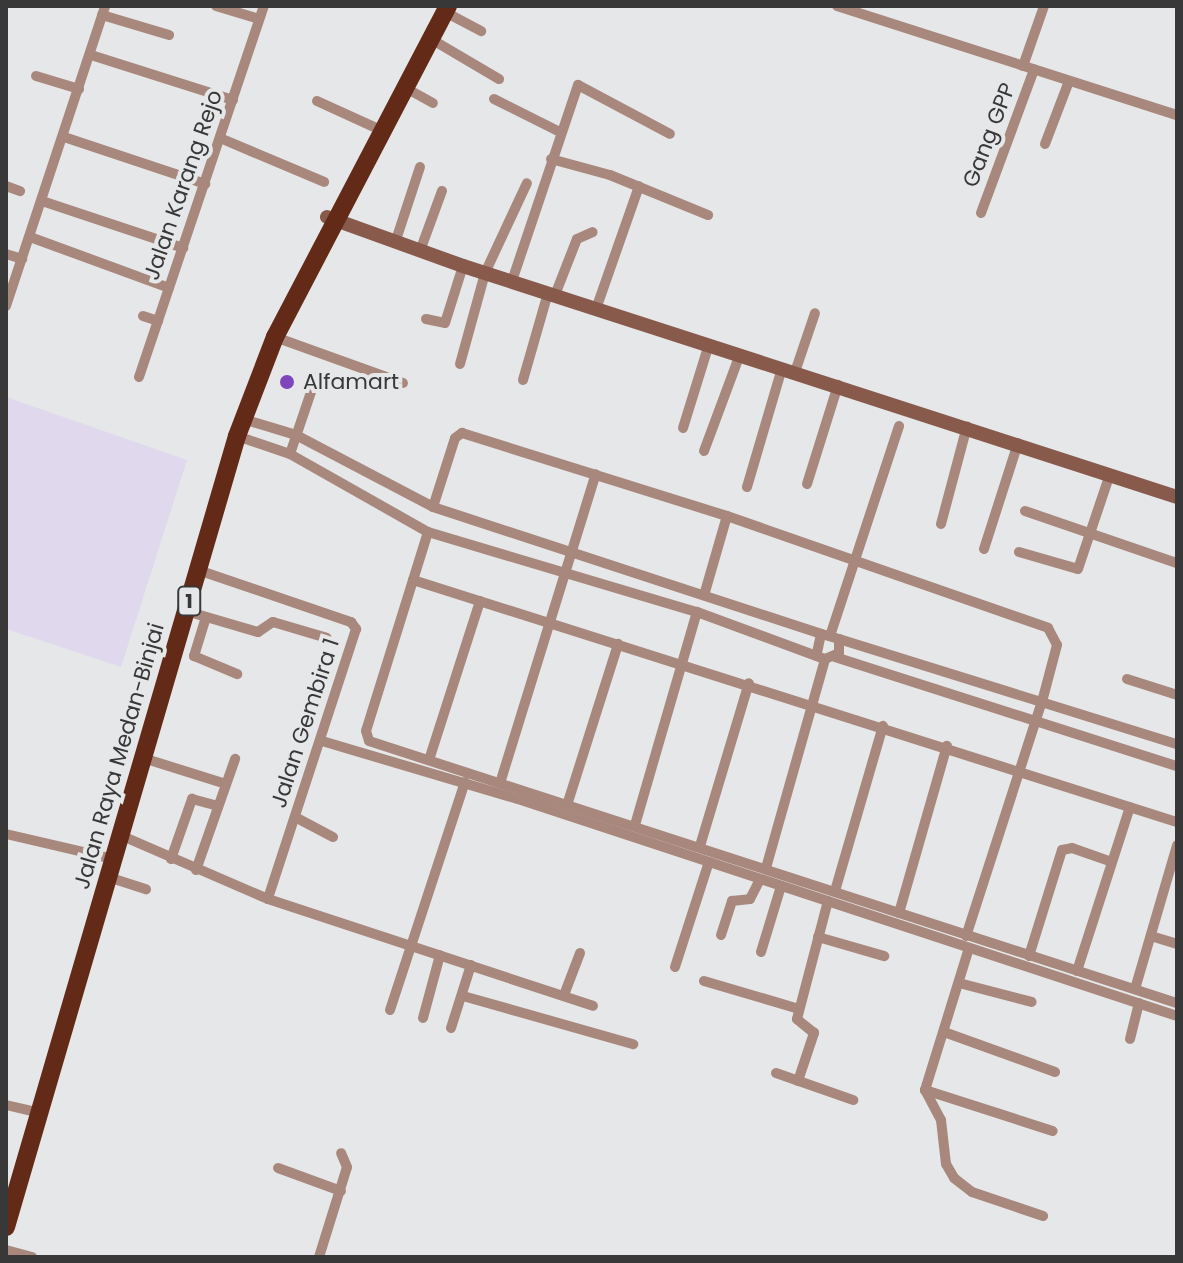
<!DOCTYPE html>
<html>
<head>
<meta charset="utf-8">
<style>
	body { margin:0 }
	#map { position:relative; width:1183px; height:1263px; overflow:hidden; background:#e5e7e8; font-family:Poppins,sans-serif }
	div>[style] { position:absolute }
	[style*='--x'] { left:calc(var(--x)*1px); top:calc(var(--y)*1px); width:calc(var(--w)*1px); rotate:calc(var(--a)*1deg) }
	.industrial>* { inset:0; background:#e0d9ee }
	.minor>* { height:10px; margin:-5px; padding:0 5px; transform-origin:5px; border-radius:5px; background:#a8887d }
	.secondary>* { height:14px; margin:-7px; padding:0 7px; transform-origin:7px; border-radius:7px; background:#875a4c }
	.trunk>* { height:18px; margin:-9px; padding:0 9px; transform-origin:9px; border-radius:9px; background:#632a17 }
	.dots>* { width:22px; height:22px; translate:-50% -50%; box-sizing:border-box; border:4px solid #e5e7e8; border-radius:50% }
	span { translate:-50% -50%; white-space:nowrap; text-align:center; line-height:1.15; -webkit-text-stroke:8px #e5e7e8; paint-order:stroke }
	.shield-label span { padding:2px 6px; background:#e5e7e8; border:2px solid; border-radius:6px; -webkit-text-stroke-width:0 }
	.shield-label { font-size:20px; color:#383839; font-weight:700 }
	.street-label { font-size:22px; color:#383839 }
	.poi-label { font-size:22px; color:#383839 }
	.left { translate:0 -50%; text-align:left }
	.frame { position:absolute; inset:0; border:8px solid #383839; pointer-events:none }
</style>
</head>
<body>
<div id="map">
	<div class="industrial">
		<div style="clip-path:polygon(6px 397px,187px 460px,121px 667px,6px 629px)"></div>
	</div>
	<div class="minor">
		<div style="--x:216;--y:6;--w:45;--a:16.8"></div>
		<div style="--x:837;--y:6;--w:357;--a:17.8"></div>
		<div style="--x:445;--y:12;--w:41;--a:27.8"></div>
		<div style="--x:102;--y:15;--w:70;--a:16.6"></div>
		<div style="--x:431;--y:39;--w:79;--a:30.5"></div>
		<div style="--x:91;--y:55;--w:149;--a:17.6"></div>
		<div style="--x:1023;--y:66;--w:64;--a:-70.7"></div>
		<div style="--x:36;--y:76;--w:45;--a:16.8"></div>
		<div style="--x:404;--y:87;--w:33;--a:29"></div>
		<div style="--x:494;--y:99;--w:74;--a:26.6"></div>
		<div style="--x:317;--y:101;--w:63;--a:24.5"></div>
		<div style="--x:64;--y:137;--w:149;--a:18.4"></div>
		<div style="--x:220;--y:138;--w:113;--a:22.9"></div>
		<div style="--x:1045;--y:144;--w:67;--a:-69.1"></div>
		<div style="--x:551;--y:159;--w:61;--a:15.2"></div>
		<div style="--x:610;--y:175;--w:106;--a:22.2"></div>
		<div style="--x:6;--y:186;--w:15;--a:20"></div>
		<div style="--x:42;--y:201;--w:149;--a:18.4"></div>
		<div style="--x:981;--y:213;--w:153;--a:-69.7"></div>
		<div style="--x:30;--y:237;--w:148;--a:20.1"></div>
		<div style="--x:395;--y:243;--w:80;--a:-71.8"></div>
		<div style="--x:420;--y:251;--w:64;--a:-69.9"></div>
		<div style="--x:6;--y:254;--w:17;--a:17"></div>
		<div style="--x:512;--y:281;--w:207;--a:-71.4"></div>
		<div style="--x:578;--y:85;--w:104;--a:28"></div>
		<div style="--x:555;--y:295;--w:60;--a:-68.6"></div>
		<div style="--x:577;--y:239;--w:17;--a:-24"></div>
		<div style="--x:6;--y:306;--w:316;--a:-71.7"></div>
		<div style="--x:596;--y:309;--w:130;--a:-70.7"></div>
		<div style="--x:143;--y:316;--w:16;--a:18"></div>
		<div style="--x:426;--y:319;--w:19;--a:12"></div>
		<div style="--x:445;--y:323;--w:60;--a:-72.5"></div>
		<div style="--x:275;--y:337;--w:136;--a:19.8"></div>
		<div style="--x:460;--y:364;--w:94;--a:-74.6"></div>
		<div style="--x:485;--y:273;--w:99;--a:-65"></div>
		<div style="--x:795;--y:372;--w:62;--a:-71.3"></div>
		<div style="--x:139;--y:377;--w:391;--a:-71.4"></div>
		<div style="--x:523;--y:380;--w:91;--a:-74"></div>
		<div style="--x:243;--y:419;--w:55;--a:16.8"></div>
		<div style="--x:296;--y:435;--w:155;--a:27.7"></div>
		<div style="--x:433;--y:507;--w:408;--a:18.1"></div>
		<div style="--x:683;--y:428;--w:88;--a:-72.8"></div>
		<div style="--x:237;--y:436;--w:56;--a:18.8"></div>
		<div style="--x:290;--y:454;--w:159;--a:29.5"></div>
		<div style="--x:428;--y:532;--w:281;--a:16.6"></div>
		<div style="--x:697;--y:612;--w:136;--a:20.2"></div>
		<div style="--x:825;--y:659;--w:15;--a:-23"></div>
		<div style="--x:839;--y:653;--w:14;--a:-90"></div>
		<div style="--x:839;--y:639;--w:19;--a:-164"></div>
		<div style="--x:821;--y:634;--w:19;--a:102"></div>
		<div style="--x:704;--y:451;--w:103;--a:-69.6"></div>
		<div style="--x:290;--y:454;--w:81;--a:-71.3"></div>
		<div style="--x:807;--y:484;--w:104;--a:-72.6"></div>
		<div style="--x:747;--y:487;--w:124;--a:-73.6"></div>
		<div style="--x:433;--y:507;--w:72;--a:-72.3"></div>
		<div style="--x:455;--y:438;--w:9;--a:-36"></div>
		<div style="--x:462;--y:433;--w:278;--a:17.4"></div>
		<div style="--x:727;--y:516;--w:340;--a:19.2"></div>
		<div style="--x:1048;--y:628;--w:19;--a:62"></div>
		<div style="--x:1057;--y:645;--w:55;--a:104.8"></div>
		<div style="--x:1043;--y:698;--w:250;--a:107.9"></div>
		<div style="--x:1025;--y:511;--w:161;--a:18.9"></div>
		<div style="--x:941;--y:524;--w:101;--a:-75.1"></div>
		<div style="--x:428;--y:532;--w:208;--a:107.3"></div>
		<div style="--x:366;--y:731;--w:10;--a:73"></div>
		<div style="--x:369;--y:741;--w:849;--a:17.97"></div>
		<div style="--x:984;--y:549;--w:111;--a:-72.2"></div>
		<div style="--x:1019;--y:552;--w:61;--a:16.1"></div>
		<div style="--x:1078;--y:569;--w:100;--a:-71.4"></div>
		<div style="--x:198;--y:570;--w:162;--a:18.8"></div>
		<div style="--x:351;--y:622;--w:9;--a:54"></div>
		<div style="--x:356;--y:629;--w:284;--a:108.1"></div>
		<div style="--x:413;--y:580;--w:801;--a:17.58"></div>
		<div style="--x:705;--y:592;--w:79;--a:-73.9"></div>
		<div style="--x:186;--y:611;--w:75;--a:16.3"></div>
		<div style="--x:258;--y:632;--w:18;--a:-34"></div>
		<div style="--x:273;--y:622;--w:56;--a:16.5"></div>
		<div style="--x:206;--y:617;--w:41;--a:107.1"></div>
		<div style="--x:194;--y:656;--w:47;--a:22.7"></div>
		<div style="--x:831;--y:633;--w:218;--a:-71.8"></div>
		<div style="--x:839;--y:639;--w:354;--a:17.3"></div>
		<div style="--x:835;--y:657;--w:359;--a:17.7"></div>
		<div style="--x:1127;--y:679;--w:52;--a:17.7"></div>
		<div style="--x:322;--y:741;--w:204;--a:16.5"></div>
		<div style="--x:518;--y:799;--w:694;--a:18.23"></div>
		<div style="--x:143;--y:758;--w:87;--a:17.4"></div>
		<div style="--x:429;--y:760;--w:167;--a:-72.2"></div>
		<div style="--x:501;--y:780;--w:320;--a:-72.8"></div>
		<div style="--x:568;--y:802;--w:166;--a:-72.4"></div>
		<div style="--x:295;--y:817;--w:43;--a:27.8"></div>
		<div style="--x:635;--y:825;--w:222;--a:-73.8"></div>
		<div style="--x:6;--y:834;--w:102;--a:13.1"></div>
		<div style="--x:120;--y:835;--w:161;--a:23.4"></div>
		<div style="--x:268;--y:899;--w:342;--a:18.2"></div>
		<div style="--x:700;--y:846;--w:170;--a:-73.3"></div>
		<div style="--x:171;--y:859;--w:64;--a:-70.7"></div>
		<div style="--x:192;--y:799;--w:27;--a:15"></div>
		<div style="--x:766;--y:868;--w:217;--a:-74.2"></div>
		<div style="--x:196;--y:870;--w:118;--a:-70.6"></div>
		<div style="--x:108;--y:877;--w:40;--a:18"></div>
		<div style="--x:835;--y:891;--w:172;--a:-73.8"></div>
		<div style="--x:899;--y:913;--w:174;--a:-74"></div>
		<div style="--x:721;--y:935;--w:36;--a:-72"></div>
		<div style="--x:732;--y:901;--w:18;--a:-6"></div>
		<div style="--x:750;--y:899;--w:22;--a:-63"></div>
		<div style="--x:1151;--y:936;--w:27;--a:17"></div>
		<div style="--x:818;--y:937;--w:69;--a:16.1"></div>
		<div style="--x:969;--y:948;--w:149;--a:107.2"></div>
		<div style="--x:925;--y:1090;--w:34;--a:62"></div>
		<div style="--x:941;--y:1120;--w:44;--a:83.5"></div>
		<div style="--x:946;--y:1164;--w:16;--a:60"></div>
		<div style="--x:954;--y:1178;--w:23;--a:38"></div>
		<div style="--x:972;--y:1192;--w:75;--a:18.7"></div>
		<div style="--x:761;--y:952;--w:69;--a:-73.1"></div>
		<div style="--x:1029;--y:956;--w:111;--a:-72.7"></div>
		<div style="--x:1062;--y:850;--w:10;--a:-11"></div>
		<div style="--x:1072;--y:848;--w:42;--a:19.3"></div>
		<div style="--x:675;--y:967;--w:110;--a:-72.1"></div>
		<div style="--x:1077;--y:971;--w:172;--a:-72.1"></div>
		<div style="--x:704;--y:981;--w:99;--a:16.4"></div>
		<div style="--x:959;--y:983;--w:75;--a:14.6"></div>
		<div style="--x:1135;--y:989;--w:150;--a:-73.7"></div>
		<div style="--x:564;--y:995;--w:45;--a:-69.1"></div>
		<div style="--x:463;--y:996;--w:177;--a:15.8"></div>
		<div style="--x:390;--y:1010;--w:240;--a:-71.8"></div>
		<div style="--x:423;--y:1018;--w:65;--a:-74.9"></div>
		<div style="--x:451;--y:1028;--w:66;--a:-72.4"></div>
		<div style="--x:944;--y:1032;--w:118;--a:19.8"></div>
		<div style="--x:1130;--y:1039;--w:37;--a:-76"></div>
		<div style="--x:776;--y:1073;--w:82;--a:19.3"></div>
		<div style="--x:798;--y:1081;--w:51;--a:-71.6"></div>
		<div style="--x:814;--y:1033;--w:22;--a:-141"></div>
		<div style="--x:797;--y:1019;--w:122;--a:-75.3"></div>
		<div style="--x:925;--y:1090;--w:134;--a:17.8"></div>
		<div style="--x:6;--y:1105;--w:26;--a:13"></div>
		<div style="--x:278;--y:1168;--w:67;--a:20.1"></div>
		<div style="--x:6;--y:1250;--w:27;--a:15"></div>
		<div style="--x:319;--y:1257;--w:94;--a:-72.7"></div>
		<div style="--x:347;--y:1167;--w:15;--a:-113"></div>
	</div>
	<div class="secondary">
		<div style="--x:327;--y:217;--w:145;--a:19.8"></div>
		<div style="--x:463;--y:266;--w:750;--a:17.93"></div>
	</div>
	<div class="trunk">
		<div style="--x:6;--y:1227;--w:824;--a:-73.72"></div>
		<div style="--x:237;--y:436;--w:106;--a:-69"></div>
		<div style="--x:275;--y:337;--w:373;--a:-62.4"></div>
	</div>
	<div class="dots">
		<div style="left:287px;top:382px;background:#7d46bc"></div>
	</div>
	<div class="shield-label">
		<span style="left:189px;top:601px">1</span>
	</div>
	<div class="street-label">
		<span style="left:989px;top:135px;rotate:-69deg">Gang GPP</span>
		<span style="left:183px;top:185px;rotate:-71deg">Jalan Karang Rejo</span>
		<span style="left:305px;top:723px;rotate:-72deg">Jalan Gembira 1</span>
		<span style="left:119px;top:756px;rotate:-74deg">Jalan Raya Medan-Binjai</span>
	</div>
	<div class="poi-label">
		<span class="left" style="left:303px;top:382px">Alfamart</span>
	</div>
	<div class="frame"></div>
</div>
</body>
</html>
